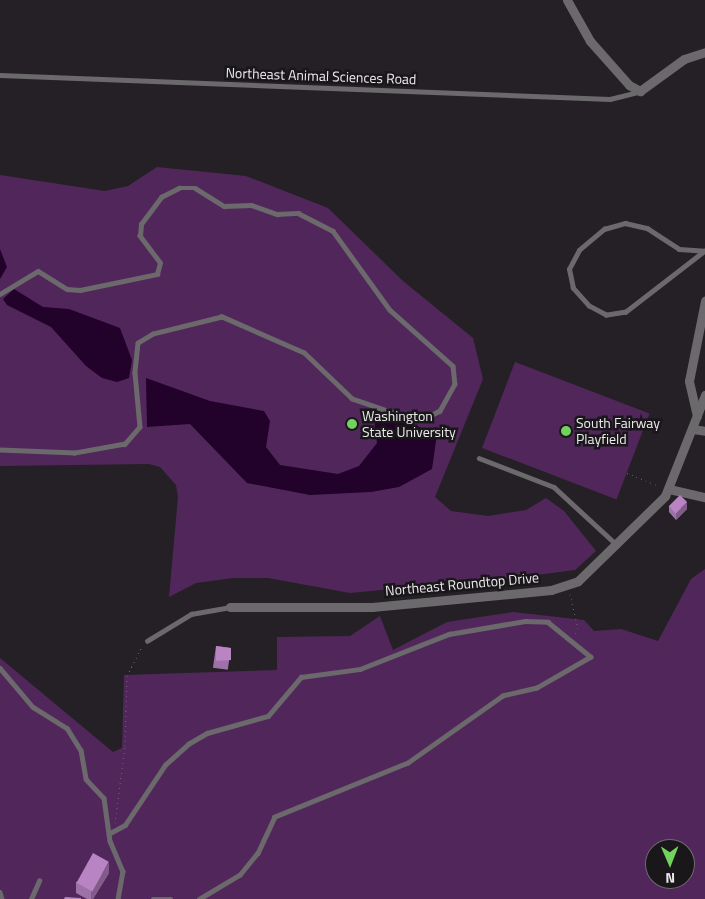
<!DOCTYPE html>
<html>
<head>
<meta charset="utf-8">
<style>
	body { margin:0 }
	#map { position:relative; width:705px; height:899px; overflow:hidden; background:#242025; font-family:"Titillium Web",sans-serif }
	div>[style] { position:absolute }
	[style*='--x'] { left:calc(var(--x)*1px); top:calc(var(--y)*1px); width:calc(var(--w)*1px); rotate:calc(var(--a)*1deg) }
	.green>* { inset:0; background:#51275b; transform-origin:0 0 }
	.water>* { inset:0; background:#22012a }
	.path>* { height:1px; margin-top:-0.5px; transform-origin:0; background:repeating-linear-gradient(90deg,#6b686c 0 1px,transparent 0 5px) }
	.lane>* { height:4.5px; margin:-2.25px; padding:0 2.25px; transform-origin:2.25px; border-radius:2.25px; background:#6b696b }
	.street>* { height:9px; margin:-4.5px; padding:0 4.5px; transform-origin:4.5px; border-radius:4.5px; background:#6b696b }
	.wall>* { inset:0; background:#9e72a9; transform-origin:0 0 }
	.shaded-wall>* { inset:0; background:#815c89 }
	.building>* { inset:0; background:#b884c4; transform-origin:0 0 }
	.dots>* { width:14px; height:14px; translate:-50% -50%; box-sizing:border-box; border:2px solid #1a171b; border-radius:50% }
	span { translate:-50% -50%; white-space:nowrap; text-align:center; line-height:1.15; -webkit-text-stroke:5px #1a171b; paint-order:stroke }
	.street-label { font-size:14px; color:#edeaee }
	.poi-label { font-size:14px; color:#edeaee }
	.left { translate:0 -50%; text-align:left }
	.north { position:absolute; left:645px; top:839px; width:50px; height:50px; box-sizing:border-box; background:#1a171b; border:1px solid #6e6b6f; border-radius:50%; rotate:179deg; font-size:14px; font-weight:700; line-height:20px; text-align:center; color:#edeaee }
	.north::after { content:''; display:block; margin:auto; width:18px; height:22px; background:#72d25d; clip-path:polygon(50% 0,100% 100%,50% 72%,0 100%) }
</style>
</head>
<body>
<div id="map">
	<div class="green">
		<div style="clip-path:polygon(157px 167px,246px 176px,328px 208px,403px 281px,473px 338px,483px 379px,435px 497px,451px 511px,488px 516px,526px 510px,546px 498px,564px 511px,596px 551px,575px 570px,529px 576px,350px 593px,268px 578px,233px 578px,196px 583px,169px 597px,178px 497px,176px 485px,160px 467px,149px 464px,0 466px,0 175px,105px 191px,128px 186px)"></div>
		<div style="left:515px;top:362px;width:144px;height:92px;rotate:21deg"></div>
		<div style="clip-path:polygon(evenodd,705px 569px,705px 899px,0 899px,0 658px,113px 752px,122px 748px,124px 675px,277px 670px,277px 637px,350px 636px,380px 616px,393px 650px,447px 622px,513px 612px,584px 620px,594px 631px,621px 629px,658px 641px,691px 579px,705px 569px,655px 849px,685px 849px,685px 879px,655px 879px,655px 849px)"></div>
	</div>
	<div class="water">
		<div style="clip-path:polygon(0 249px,7px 267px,0 279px)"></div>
		<div style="clip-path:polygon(14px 289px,43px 307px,69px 309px,120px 328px,132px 360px,129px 378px,117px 382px,102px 378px,86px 366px,51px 327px,7px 305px,3px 299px)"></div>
		<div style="clip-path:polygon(146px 378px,210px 401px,264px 411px,270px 421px,266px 447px,280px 465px,338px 474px,359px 466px,377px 443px,373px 409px,437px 434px,432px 469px,399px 487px,371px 492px,310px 495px,247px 483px,190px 424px,147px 427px)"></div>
	</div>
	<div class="path">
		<div style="--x:627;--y:473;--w:31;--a:22"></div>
		<div style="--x:570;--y:594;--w:35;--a:77"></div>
		<div style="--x:578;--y:628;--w:8;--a:120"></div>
		<div style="--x:115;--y:823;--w:78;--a:-82.6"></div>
		<div style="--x:125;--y:746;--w:70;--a:-88.4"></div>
		<div style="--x:127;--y:676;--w:35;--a:-63"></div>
	</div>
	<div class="lane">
		<div style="--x:0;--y:75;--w:610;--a:2.25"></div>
		<div style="--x:610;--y:99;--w:30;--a:-14"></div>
		<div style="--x:625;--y:223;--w:23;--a:13"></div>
		<div style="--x:647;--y:228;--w:38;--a:33"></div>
		<div style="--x:679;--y:249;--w:26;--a:4"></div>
		<div style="--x:705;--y:251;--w:100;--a:142.3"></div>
		<div style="--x:626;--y:312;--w:20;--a:171"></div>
		<div style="--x:606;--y:315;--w:19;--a:-152"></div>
		<div style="--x:589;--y:306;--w:24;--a:-132"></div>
		<div style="--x:573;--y:288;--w:19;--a:-102"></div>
		<div style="--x:569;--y:269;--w:21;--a:-62"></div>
		<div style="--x:579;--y:250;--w:33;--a:-40"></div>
		<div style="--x:604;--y:229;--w:22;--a:-16"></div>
		<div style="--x:0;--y:294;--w:44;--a:-31.2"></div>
		<div style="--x:38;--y:271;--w:34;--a:32"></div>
		<div style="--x:67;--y:289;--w:13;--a:4"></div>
		<div style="--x:80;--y:290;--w:79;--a:-11.7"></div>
		<div style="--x:157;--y:274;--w:11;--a:-75"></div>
		<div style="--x:160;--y:263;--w:34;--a:-127"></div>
		<div style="--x:140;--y:236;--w:12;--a:-85"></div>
		<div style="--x:141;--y:224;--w:34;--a:-53"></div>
		<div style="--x:161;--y:197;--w:20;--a:-27"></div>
		<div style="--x:179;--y:188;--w:16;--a:0"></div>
		<div style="--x:195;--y:188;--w:34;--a:32"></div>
		<div style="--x:224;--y:206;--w:27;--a:-2"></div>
		<div style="--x:251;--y:205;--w:28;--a:19"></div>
		<div style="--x:277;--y:214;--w:21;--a:-3"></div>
		<div style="--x:298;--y:213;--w:39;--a:27"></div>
		<div style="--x:333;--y:231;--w:97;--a:54.2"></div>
		<div style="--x:390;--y:310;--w:84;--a:41.6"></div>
		<div style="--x:453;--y:366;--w:18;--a:84"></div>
		<div style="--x:455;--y:384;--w:31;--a:119"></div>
		<div style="--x:440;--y:411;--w:17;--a:152"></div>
		<div style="--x:425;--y:419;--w:17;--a:-177"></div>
		<div style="--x:408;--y:418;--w:59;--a:-161.3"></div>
		<div style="--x:352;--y:399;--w:66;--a:-136.2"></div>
		<div style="--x:304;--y:353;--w:90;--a:-156.3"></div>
		<div style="--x:222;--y:317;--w:71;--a:166.2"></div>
		<div style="--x:153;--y:334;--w:17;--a:149"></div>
		<div style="--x:138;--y:343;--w:30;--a:96"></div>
		<div style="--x:135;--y:373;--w:54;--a:84.7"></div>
		<div style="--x:140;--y:427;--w:23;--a:131"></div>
		<div style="--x:125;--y:444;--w:51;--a:169.8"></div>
		<div style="--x:75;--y:453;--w:75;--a:-177.7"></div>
		<div style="--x:479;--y:458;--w:80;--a:21.1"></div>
		<div style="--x:554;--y:487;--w:86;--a:42.6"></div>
		<div style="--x:147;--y:641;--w:52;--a:-31.5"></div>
		<div style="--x:191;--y:614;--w:40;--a:-10"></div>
		<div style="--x:0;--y:668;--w:51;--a:49.8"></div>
		<div style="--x:33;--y:707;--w:40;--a:32"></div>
		<div style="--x:67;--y:728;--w:26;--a:58"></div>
		<div style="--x:81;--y:750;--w:29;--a:80"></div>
		<div style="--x:86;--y:779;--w:26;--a:47"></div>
		<div style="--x:104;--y:798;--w:43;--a:82.1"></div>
		<div style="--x:110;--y:841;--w:33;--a:67"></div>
		<div style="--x:123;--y:871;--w:28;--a:100"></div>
		<div style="--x:110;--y:833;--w:17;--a:-28"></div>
		<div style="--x:125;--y:825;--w:72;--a:-56.3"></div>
		<div style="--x:165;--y:765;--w:31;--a:-42"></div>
		<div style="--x:188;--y:744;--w:22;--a:-30"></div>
		<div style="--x:207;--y:733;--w:63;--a:-15.6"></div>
		<div style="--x:268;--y:716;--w:51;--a:-49.8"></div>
		<div style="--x:301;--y:677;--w:60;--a:-7.7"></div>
		<div style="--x:360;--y:669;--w:96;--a:-21.5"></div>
		<div style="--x:449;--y:634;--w:77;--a:-9.7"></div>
		<div style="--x:525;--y:621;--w:23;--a:2"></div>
		<div style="--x:548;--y:622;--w:55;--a:39.1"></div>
		<div style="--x:591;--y:657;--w:62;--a:150.1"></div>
		<div style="--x:537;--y:688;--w:35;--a:167"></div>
		<div style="--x:503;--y:696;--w:116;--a:144.8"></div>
		<div style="--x:408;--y:763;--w:144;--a:157.9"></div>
		<div style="--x:275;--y:817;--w:40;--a:115"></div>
		<div style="--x:258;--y:853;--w:28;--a:129"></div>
		<div style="--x:240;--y:875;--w:47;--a:149"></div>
		<div style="--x:0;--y:892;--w:7;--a:74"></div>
		<div style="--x:31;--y:899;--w:20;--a:-66"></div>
		<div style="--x:153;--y:899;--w:18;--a:0"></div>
	</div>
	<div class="street">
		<div style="--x:567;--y:0;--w:47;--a:60.7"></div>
		<div style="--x:590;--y:41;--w:59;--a:48.4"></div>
		<div style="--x:629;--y:85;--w:13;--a:29"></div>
		<div style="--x:640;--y:91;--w:54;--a:-36"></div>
		<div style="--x:684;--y:59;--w:22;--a:-18"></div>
		<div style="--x:697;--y:416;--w:36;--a:-103"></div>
		<div style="--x:689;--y:381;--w:82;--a:-78.7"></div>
		<div style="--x:693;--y:429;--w:12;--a:9"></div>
		<div style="--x:669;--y:489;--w:37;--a:13"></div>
		<div style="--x:230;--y:607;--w:142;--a:0"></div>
		<div style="--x:372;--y:607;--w:180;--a:-5.4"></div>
		<div style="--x:551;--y:590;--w:28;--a:-18"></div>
		<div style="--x:578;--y:581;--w:122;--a:-44.3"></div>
		<div style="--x:665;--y:496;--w:109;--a:-68.4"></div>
	</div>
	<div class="wall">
		<div style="clip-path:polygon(669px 506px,687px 509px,676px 520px,669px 512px)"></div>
		<div style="left:216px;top:646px;width:15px;height:22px;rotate:8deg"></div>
		<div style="clip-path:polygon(109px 873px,93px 899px,87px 899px,76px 893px,76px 882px)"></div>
	</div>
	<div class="shaded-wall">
		<div style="clip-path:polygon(687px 502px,687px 509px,676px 520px,676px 513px)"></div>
		<div style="clip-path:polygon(109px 862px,109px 873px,93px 899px,91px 899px,91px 892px)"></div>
	</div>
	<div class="building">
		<div style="left:680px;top:495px;width:10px;height:16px;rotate:45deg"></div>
		<div style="clip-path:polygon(216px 646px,231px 648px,231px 660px,216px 661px)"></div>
		<div style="left:93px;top:853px;width:18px;height:34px;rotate:29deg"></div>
		<div style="clip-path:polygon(65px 897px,81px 898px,81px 899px,64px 899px)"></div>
	</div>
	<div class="dots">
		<div style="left:352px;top:424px;background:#72d25d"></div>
		<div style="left:566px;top:431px;background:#72d25d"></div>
	</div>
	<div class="street-label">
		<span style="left:321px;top:76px;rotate:2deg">Northeast Animal Sciences Road</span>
		<span style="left:462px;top:584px;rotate:-5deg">Northeast Roundtop Drive</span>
	</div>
	<div class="poi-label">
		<span class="left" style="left:362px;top:424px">Washington<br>State University</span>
		<span class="left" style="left:576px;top:431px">South Fairway<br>Playfield</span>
	</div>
	<div class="north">N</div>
</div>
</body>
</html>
